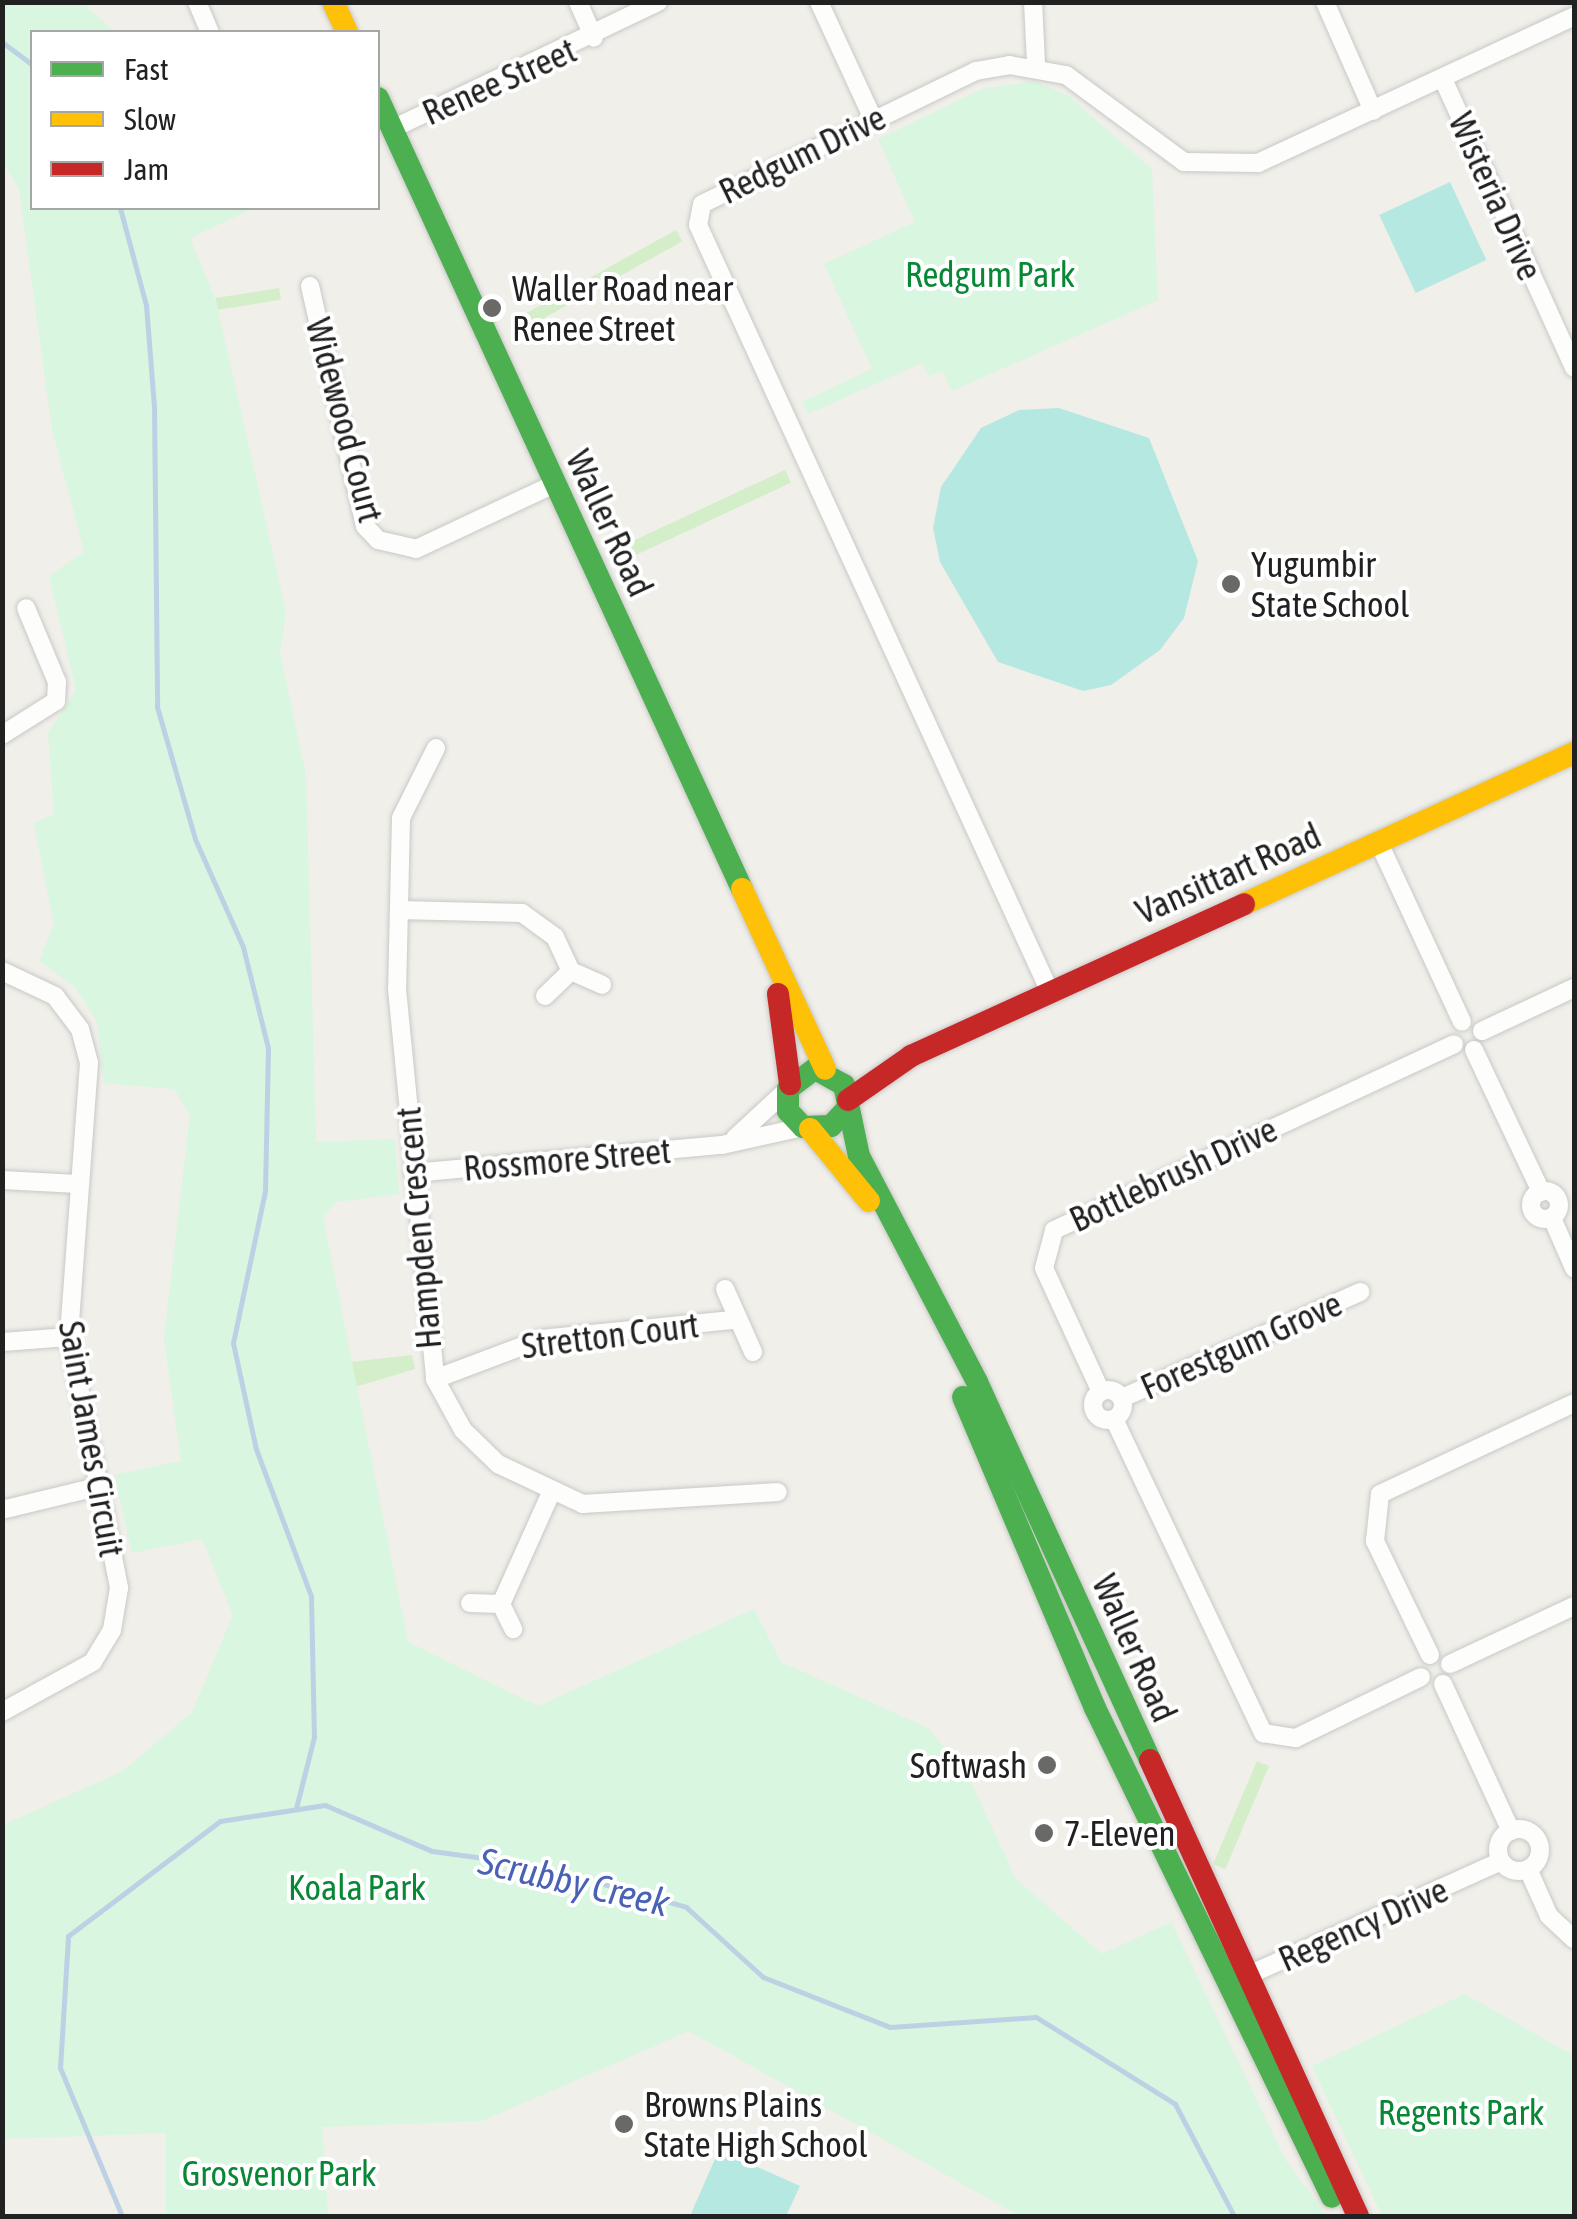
<!DOCTYPE html>
<html>
<head>
<meta charset="utf-8">
<style>
	body { margin:0 }
	#map { position:relative; width:1577px; height:2219px; overflow:hidden; background:#f0efea; font-family:"Asap Condensed",sans-serif }
	div>[style] { position:absolute }
	[style*='--x'] { left:calc(var(--x)*1px); top:calc(var(--y)*1px); width:calc(var(--w)*1px); rotate:calc(var(--a)*1deg) }
	.grass>* { inset:0; background:#d3eec8; transform-origin:0 0 }
	.park>* { inset:0; background:#d8f6e0 }
	.pitch>* { inset:0; background:#b5e8e0; transform-origin:0 0 }
	.stream>* { height:5px; margin:-2.5px; padding:0 2.5px; transform-origin:2.5px; border-radius:2.5px; background:#bdd1e4 }
	.roads { filter:drop-shadow(0 0 2px #c8c8c6) drop-shadow(0 0 2px #c8c8c6) }
	.street>* { height:18px; margin:-9px; padding:0 9px; transform-origin:9px; border-radius:9px; background:#fdfdfc }
	.street>.ring { margin:-9px; padding:0; box-sizing:content-box; background:none; border:18px solid #fdfdfc; border-radius:50% }
	.fast>* { height:22px; margin:-11px; padding:0 11px; transform-origin:11px; border-radius:11px; background:#4caf50 }
	.slow>* { height:22px; margin:-11px; padding:0 11px; transform-origin:11px; border-radius:11px; background:#ffc107 }
	.jam>* { height:22px; margin:-11px; padding:0 11px; transform-origin:11px; border-radius:11px; background:#c62828 }
	.dots>* { width:28px; height:28px; translate:-50% -50%; box-sizing:border-box; border:5px solid #fff; border-radius:50% }
	span { translate:-50% -50%; white-space:nowrap; text-align:center; line-height:1.15; -webkit-text-stroke:8px #fff; paint-order:stroke }
	.street-label { font-size:35px; color:#212121 }
	.park-label { font-size:35px; color:#088734 }
	.poi-label { font-size:35px; color:#212121 }
	.left { translate:0 -50%; text-align:left }
	.right { translate:-100% -50%; text-align:right }
	.water-label { font-size:38px; color:#4962b6; font-style:italic }
	.frame { position:absolute; inset:0; border:5px solid #212121; pointer-events:none }
	.legend { position:absolute; left:30px; top:30px; width:350px; height:180px; box-sizing:border-box; background:#fff; border:2px solid #a6a6a6; margin:0; padding:12px 18px; list-style:none; font-size:30px; color:#212121 }
	.legend li { display:flex; align-items:center; gap:20px; height:50px }
	.legend b { width:50px; border:2px solid #a6a6a6 }
</style>
</head>
<body>
<div id="map">
	<div class="grass">
		<div style="left:676px;top:230px;width:13px;height:189px;rotate:61deg"></div>
		<div style="left:279px;top:288px;width:12px;height:64px;rotate:81deg"></div>
		<div style="left:785px;top:470px;width:14px;height:190px;rotate:65deg"></div>
		<div style="clip-path:polygon(412px 1355px,415px 1369px,355px 1387px,350px 1362px)"></div>
		<div style="left:1257px;top:1761px;width:13px;height:112px;rotate:23deg"></div>
	</div>
	<div class="park">
		<div style="clip-path:polygon(82px 2px,114px 32px,32px 32px,32px 208px,254px 208px,190px 238px,216px 301px,286px 612px,280px 653px,306px 775px,316px 1142px,395px 1139px,399px 1194px,336px 1202px,323px 1217px,408px 1642px,538px 1706px,754px 1609px,781px 1662px,928px 1728px,967px 1774px,1016px 1879px,1102px 1954px,1171px 1922px,1286px 2161px,1327px 2216px,1020px 2216px,689px 2031px,482px 2121px,322px 2127px,328px 2216px,166px 2216px,166px 2133px,3px 2139px,3px 1825px,123px 1771px,192px 1712px,233px 1615px,202px 1539px,132px 1553px,114px 1475px,181px 1461px,164px 1338px,190px 1114px,174px 1089px,104px 1083px,97px 1022px,76px 988px,39px 961px,54px 925px,34px 823px,54px 814px,48px 733px,76px 690px,49px 576px,84px 552px,52px 429px,19px 189px,3px 163px,2px 3px)"></div>
		<div style="clip-path:polygon(1035px 81px,1067px 95px,1152px 169px,1158px 300px,952px 391px,943px 371px,929px 376px,922px 363px,808px 414px,802px 402px,872px 369px,824px 264px,915px 222px,878px 139px,982px 89px)"></div>
		<div style="clip-path:polygon(1465px 1994px,1574px 2056px,1574px 2216px,1382px 2216px,1312px 2066px)"></div>
	</div>
	<div class="pitch">
		<div style="left:1450px;top:182px;width:86px;height:78px;rotate:65deg"></div>
		<div style="clip-path:polygon(1059px 408px,1149px 438px,1198px 561px,1184px 618px,1160px 650px,1111px 685px,1083px 691px,998px 662px,940px 562px,933px 528px,941px 487px,981px 428px,1019px 410px)"></div>
		<div style="clip-path:polygon(719px 2150px,800px 2186px,786px 2216px,690px 2216px)"></div>
	</div>
	<div class="stream">
		<div style="--x:2;--y:42;--w:38;--a:37"></div>
		<div style="--x:120;--y:208;--w:100;--a:75"></div>
		<div style="--x:146;--y:305;--w:101;--a:85.5"></div>
		<div style="--x:154;--y:406;--w:301;--a:89.4"></div>
		<div style="--x:157;--y:707;--w:137;--a:73.9"></div>
		<div style="--x:195;--y:839;--w:118;--a:66"></div>
		<div style="--x:243;--y:947;--w:104;--a:76.1"></div>
		<div style="--x:268;--y:1048;--w:143;--a:91.2"></div>
		<div style="--x:265;--y:1191;--w:155;--a:101.9"></div>
		<div style="--x:233;--y:1343;--w:108;--a:77.8"></div>
		<div style="--x:256;--y:1449;--w:157;--a:69.5"></div>
		<div style="--x:311;--y:1596;--w:141;--a:88.8"></div>
		<div style="--x:314;--y:1737;--w:73;--a:104.2"></div>
		<div style="--x:122;--y:2216;--w:160;--a:-112.7"></div>
		<div style="--x:60;--y:2068;--w:132;--a:-86.5"></div>
		<div style="--x:68;--y:1936;--w:191;--a:-37.1"></div>
		<div style="--x:220;--y:1821;--w:106;--a:-8.7"></div>
		<div style="--x:325;--y:1805;--w:116;--a:23.3"></div>
		<div style="--x:432;--y:1851;--w:104;--a:7.7"></div>
		<div style="--x:535;--y:1865;--w:157;--a:15.5"></div>
		<div style="--x:686;--y:1907;--w:104;--a:42.3"></div>
		<div style="--x:763;--y:1977;--w:136;--a:21.5"></div>
		<div style="--x:890;--y:2027;--w:146;--a:-3.9"></div>
		<div style="--x:1036;--y:2017;--w:164;--a:32"></div>
		<div style="--x:1175;--y:2104;--w:127;--a:62.2"></div>
	</div>
	<div class="roads">
		<div class="street">
			<div style="--x:197;--y:2;--w:33;--a:67"></div>
			<div style="--x:578;--y:2;--w:39;--a:66"></div>
			<div style="--x:819;--y:2;--w:129;--a:65.2"></div>
			<div style="--x:1033;--y:2;--w:61;--a:87.2"></div>
			<div style="--x:1325;--y:2;--w:119;--a:66.2"></div>
			<div style="--x:1443;--y:79;--w:317;--a:65.6"></div>
			<div style="--x:392;--y:129;--w:295;--a:-25.5"></div>
			<div style="--x:310;--y:286;--w:246;--a:77.1"></div>
			<div style="--x:365;--y:526;--w:19;--a:47"></div>
			<div style="--x:378;--y:540;--w:39;--a:13"></div>
			<div style="--x:416;--y:549;--w:153;--a:-25.2"></div>
			<div style="--x:2;--y:735;--w:64;--a:-32.2"></div>
			<div style="--x:56;--y:701;--w:19;--a:-87"></div>
			<div style="--x:57;--y:682;--w:80;--a:-112.7"></div>
			<div style="--x:436;--y:748;--w:78;--a:116.6"></div>
			<div style="--x:401;--y:818;--w:171;--a:91.3"></div>
			<div style="--x:397;--y:989;--w:392;--a:84.4"></div>
			<div style="--x:435;--y:1379;--w:58;--a:61.2"></div>
			<div style="--x:463;--y:1430;--w:49;--a:44.2"></div>
			<div style="--x:498;--y:1464;--w:94;--a:25.2"></div>
			<div style="--x:583;--y:1504;--w:195;--a:-3.5"></div>
			<div style="--x:1379;--y:843;--w:197;--a:65.1"></div>
			<div style="--x:399;--y:910;--w:123;--a:1.4"></div>
			<div style="--x:522;--y:913;--w:41;--a:36"></div>
			<div style="--x:555;--y:937;--w:38;--a:65"></div>
			<div style="--x:2;--y:971;--w:59;--a:25.3"></div>
			<div style="--x:55;--y:996;--w:41;--a:52.9"></div>
			<div style="--x:80;--y:1029;--w:35;--a:75"></div>
			<div style="--x:89;--y:1063;--w:275;--a:94.2"></div>
			<div style="--x:69;--y:1337;--w:256;--a:78.7"></div>
			<div style="--x:119;--y:1588;--w:43;--a:99.5"></div>
			<div style="--x:112;--y:1630;--w:37;--a:121"></div>
			<div style="--x:93;--y:1662;--w:104;--a:151.2"></div>
			<div style="--x:1050;--y:992;--w:844;--a:-114.65"></div>
			<div style="--x:698;--y:225;--w:21;--a:-79"></div>
			<div style="--x:702;--y:204;--w:305;--a:-25.9"></div>
			<div style="--x:976;--y:71;--w:34;--a:-10"></div>
			<div style="--x:1009;--y:65;--w:58;--a:10"></div>
			<div style="--x:1066;--y:75;--w:147;--a:36.4"></div>
			<div style="--x:1184;--y:162;--w:74;--a:0.8"></div>
			<div style="--x:1258;--y:163;--w:349;--a:-24.9"></div>
			<div style="--x:545;--y:996;--w:36;--a:-44"></div>
			<div style="--x:571;--y:971;--w:34;--a:24"></div>
			<div style="--x:1482;--y:1031;--w:102;--a:-25.1"></div>
			<div style="--x:1474;--y:1050;--w:157;--a:64.7"></div>
			<div style="--x:735;--y:1138;--w:72;--a:-42.8"></div>
			<div style="--x:413;--y:1173;--w:310;--a:-5.2"></div>
			<div style="--x:722;--y:1145;--w:83;--a:-12.5"></div>
			<div style="--x:2;--y:1180;--w:76;--a:3"></div>
			<div class="ring" style="left:1531px;top:1191px;width:10px;height:10px"></div>
			<div style="--x:1552;--y:1218;--w:55;--a:66.3"></div>
			<div style="--x:725;--y:1289;--w:69;--a:66"></div>
			<div style="--x:2;--y:1342;--w:67;--a:-4.3"></div>
			<div style="--x:435;--y:1379;--w:113;--a:-20.7"></div>
			<div style="--x:541;--y:1339;--w:192;--a:-5.7"></div>
			<div class="ring" style="left:1093px;top:1390px;width:12px;height:12px"></div>
			<div style="--x:1101;--y:1392;--w:136;--a:-114.7"></div>
			<div style="--x:1044;--y:1268;--w:39;--a:-75"></div>
			<div style="--x:1054;--y:1230;--w:441;--a:-24.9"></div>
			<div style="--x:1122;--y:1398;--w:261;--a:-24"></div>
			<div style="--x:1114;--y:1419;--w:348;--a:64.6"></div>
			<div style="--x:1263;--y:1733;--w:33;--a:9"></div>
			<div style="--x:1296;--y:1738;--w:139;--a:-26"></div>
			<div style="--x:2;--y:1510;--w:98;--a:-13.6"></div>
			<div style="--x:470;--y:1603;--w:31;--a:2"></div>
			<div style="--x:501;--y:1604;--w:28;--a:64"></div>
			<div style="--x:501;--y:1604;--w:122;--a:-65.8"></div>
			<div style="--x:1430;--y:1655;--w:127;--a:-115.8"></div>
			<div style="--x:1375;--y:1541;--w:47;--a:-83.9"></div>
			<div style="--x:1380;--y:1494;--w:214;--a:-25.1"></div>
			<div style="--x:1450;--y:1664;--w:137;--a:-25.1"></div>
			<div style="--x:1443;--y:1684;--w:162;--a:65.2"></div>
			<div class="ring" style="left:1498px;top:1829px;width:24px;height:24px"></div>
			<div style="--x:1528;--y:1869;--w:51;--a:65.9"></div>
			<div style="--x:1549;--y:1916;--w:34;--a:43"></div>
			<div style="--x:1242;--y:1978;--w:284;--a:-24.3"></div>
		</div>
		<div class="fast">
			<div style="--x:378;--y:98;--w:871;--a:65.29"></div>
			<div style="--x:846;--y:1110;--w:22;--a:133"></div>
			<div style="--x:831;--y:1126;--w:28;--a:178"></div>
			<div style="--x:803;--y:1127;--w:22;--a:-133"></div>
			<div style="--x:788;--y:1111;--w:22;--a:-90"></div>
			<div style="--x:788;--y:1089;--w:34;--a:-37"></div>
			<div style="--x:815;--y:1069;--w:33;--a:29"></div>
			<div style="--x:844;--y:1085;--w:73;--a:78.1"></div>
			<div style="--x:859;--y:1156;--w:255;--a:62.4"></div>
			<div style="--x:977;--y:1382;--w:416;--a:65.4"></div>
			<div style="--x:963;--y:1397;--w:338;--a:67"></div>
			<div style="--x:1095;--y:1708;--w:543;--a:64.14"></div>
		</div>
		<div class="slow">
			<div style="--x:333;--y:2;--w:33;--a:65"></div>
			<div style="--x:742;--y:889;--w:198;--a:65.2"></div>
			<div style="--x:1244;--y:904;--w:363;--a:-24.6"></div>
			<div style="--x:810;--y:1129;--w:93;--a:50.7"></div>
		</div>
		<div class="jam">
			<div style="--x:778;--y:994;--w:91;--a:82.4"></div>
			<div style="--x:848;--y:1100;--w:77;--a:-34.9"></div>
			<div style="--x:911;--y:1056;--w:366;--a:-24.5"></div>
			<div style="--x:1150;--y:1760;--w:501;--a:65.48"></div>
		</div>
	</div>
	<div class="dots">
		<div style="left:492px;top:308px;background:#696967"></div>
		<div style="left:1231px;top:584px;background:#696967"></div>
		<div style="left:1047px;top:1765px;background:#696967"></div>
		<div style="left:1044px;top:1833px;background:#696967"></div>
		<div style="left:624px;top:2124px;background:#696967"></div>
	</div>
	<div class="street-label">
		<span style="left:499px;top:81px;rotate:-24deg">Renee Street</span>
		<span style="left:802px;top:154px;rotate:-26deg">Redgum Drive</span>
		<span style="left:1496px;top:196px;rotate:66deg">Wisteria Drive</span>
		<span style="left:345px;top:420px;rotate:75deg">Widewood Court</span>
		<span style="left:610px;top:523px;rotate:65deg">Waller Road</span>
		<span style="left:1228px;top:873px;rotate:-24deg">Vansittart Road</span>
		<span style="left:567px;top:1159px;rotate:-5deg">Rossmore Street</span>
		<span style="left:1173px;top:1174px;rotate:-25deg">Bottlebrush Drive</span>
		<span style="left:418px;top:1228px;rotate:-95deg">Hampden Crescent</span>
		<span style="left:610px;top:1335px;rotate:-7deg">Stretton Court</span>
		<span style="left:1241px;top:1345px;rotate:-24deg">Forestgum Grove</span>
		<span style="left:92px;top:1439px;rotate:80deg">Saint James Circuit</span>
		<span style="left:1135px;top:1648px;rotate:66deg">Waller Road</span>
		<span style="left:1363px;top:1924px;rotate:-24deg">Regency Drive</span>
	</div>
	<div class="park-label">
		<span style="left:990px;top:274px">Redgum Park</span>
		<span style="left:357px;top:1887px">Koala Park</span>
		<span style="left:1461px;top:2112px">Regents Park</span>
		<span style="left:279px;top:2173px">Grosvenor Park</span>
	</div>
	<div class="poi-label">
		<span class="left" style="left:512px;top:308px">Waller Road near<br>Renee Street</span>
		<span class="left" style="left:1251px;top:584px">Yugumbir<br>State School</span>
		<span class="right" style="left:1027px;top:1765px">Softwash</span>
		<span class="left" style="left:1064px;top:1833px">7-Eleven</span>
		<span class="left" style="left:644px;top:2124px">Browns Plains<br>State High School</span>
	</div>
	<div class="water-label">
		<span style="left:574px;top:1882px;rotate:13deg">Scrubby Creek</span>
	</div>
	<div class="frame"></div>
	<ul class="legend">
	<li><b style="height:12px;background:#4caf50"></b>Fast</li>
	<li><b style="height:12px;background:#ffc107"></b>Slow</li>
	<li><b style="height:12px;background:#c62828"></b>Jam</li>
	</ul>
</div>
</body>
</html>
